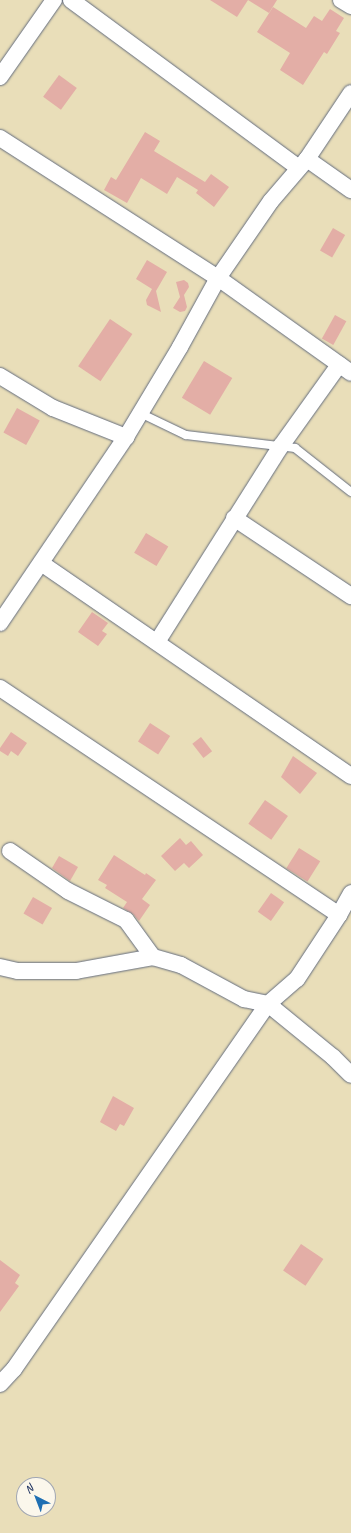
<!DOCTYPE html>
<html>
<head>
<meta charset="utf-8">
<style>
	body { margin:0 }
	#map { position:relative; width:351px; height:1533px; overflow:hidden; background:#e9deb9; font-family:Caveat,sans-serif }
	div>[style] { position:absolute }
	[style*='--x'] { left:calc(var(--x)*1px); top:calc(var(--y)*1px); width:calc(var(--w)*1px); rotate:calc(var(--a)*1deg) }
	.building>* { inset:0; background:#e3aea6; transform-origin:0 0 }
	.roads { filter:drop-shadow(0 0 1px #636c7e) drop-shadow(0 0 1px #636c7e) }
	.lane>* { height:8px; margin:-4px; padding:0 4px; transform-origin:4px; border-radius:4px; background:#fff }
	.street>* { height:16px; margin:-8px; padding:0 8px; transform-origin:8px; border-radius:8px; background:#fff }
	span { translate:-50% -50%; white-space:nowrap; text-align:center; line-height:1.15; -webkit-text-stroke:3px #fbf7ec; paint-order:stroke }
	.north { position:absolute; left:16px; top:1477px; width:40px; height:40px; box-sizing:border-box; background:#fbf7ec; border:1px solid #a1a7b3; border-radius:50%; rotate:318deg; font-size:11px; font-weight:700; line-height:16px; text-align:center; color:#1b2f5e }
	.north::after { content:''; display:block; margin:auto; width:14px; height:18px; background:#1f6fb2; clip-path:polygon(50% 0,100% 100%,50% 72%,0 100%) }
</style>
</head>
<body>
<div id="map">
	<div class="building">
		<div style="clip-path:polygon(210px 0,248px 0,237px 17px)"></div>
		<div style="clip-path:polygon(248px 0,277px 0,269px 13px)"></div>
		<div style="clip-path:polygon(273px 7px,306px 28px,314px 16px,322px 21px,330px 9px,344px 18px,336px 31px,340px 33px,327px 54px,324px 52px,303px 85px,280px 70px,290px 53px,257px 32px)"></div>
		<div style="left:59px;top:75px;width:22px;height:27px;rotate:36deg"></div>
		<div style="clip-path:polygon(145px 132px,160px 141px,154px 151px,205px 182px,211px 174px,229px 187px,214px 207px,196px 193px,198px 190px,177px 177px,167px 194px,141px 178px,127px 203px,104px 190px,111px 177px,116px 180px)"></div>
		<div style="left:333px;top:228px;width:14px;height:26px;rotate:30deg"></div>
		<div style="clip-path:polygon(147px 260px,167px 272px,156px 291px,161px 312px,147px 305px,146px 300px,152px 289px,136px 279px)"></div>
		<div style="clip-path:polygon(184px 280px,188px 283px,189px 287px,184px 295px,187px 307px,185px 311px,180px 312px,173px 308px,180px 297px,176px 282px)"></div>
		<div style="left:335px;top:315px;width:13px;height:27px;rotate:29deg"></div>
		<div style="left:110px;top:319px;width:27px;height:57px;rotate:34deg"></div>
		<div style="left:204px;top:361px;width:33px;height:43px;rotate:31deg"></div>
		<div style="left:17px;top:408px;width:26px;height:28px;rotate:29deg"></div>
		<div style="left:146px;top:533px;width:26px;height:23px;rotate:31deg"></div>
		<div style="clip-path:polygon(92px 612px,108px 623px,102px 631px,107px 634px,98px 646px,78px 632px)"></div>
		<div style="left:150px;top:723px;width:24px;height:22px;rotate:33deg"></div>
		<div style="clip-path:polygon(11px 732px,27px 743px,18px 756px,11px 751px,8px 756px,0 751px,0 748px)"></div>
		<div style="left:201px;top:737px;width:18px;height:11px;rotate:52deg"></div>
		<div style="clip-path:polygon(293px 756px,317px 773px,300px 794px,281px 777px)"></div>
		<div style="left:265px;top:800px;width:28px;height:29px;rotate:35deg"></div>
		<div style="clip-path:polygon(180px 838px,186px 845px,191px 841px,203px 855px,189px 868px,184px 863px,175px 871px,161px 856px)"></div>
		<div style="left:299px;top:848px;width:25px;height:24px;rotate:32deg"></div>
		<div style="clip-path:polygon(114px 855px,145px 875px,146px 873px,156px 880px,142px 899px,150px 905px,139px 921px,133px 914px,123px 908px,127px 902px,105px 888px,107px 885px,98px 880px)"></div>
		<div style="clip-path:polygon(59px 856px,78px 867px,70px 881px,52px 868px)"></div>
		<div style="left:271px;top:893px;width:16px;height:23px;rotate:35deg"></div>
		<div style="left:33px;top:897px;width:22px;height:19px;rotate:30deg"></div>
		<div style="clip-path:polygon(113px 1096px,134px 1108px,124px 1126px,120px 1124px,116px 1131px,100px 1122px)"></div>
		<div style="left:301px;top:1244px;width:27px;height:32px;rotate:34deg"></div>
		<div style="clip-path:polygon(0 1260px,20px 1275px,15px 1283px,19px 1286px,0 1312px)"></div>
	</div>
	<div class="roads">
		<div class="lane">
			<div style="--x:140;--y:413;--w:51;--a:25.6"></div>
			<div style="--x:186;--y:435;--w:110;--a:6.8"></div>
			<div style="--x:295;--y:448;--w:71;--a:38.2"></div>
		</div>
		<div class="street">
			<div style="--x:71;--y:0;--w:283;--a:36.4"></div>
			<div style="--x:341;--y:0;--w:12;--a:31"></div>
			<div style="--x:0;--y:77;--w:94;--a:-55"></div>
			<div style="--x:0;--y:138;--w:259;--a:32.7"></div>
			<div style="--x:218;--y:278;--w:163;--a:35.5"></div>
			<div style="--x:307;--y:159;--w:54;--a:35.2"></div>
			<div style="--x:0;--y:376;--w:62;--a:31.1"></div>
			<div style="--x:53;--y:408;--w:79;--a:21.7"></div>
			<div style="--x:234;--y:518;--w:141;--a:33.7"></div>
			<div style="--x:41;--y:563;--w:376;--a:34.5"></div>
			<div style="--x:0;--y:623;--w:225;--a:-55.9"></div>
			<div style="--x:126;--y:437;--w:105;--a:-59"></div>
			<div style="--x:180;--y:347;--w:79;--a:-61.2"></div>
			<div style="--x:218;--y:278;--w:93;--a:-55.5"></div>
			<div style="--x:271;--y:201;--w:55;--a:-49.4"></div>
			<div style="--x:307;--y:159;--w:79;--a:-56.3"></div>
			<div style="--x:157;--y:642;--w:232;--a:-57.7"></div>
			<div style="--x:281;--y:446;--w:100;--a:-54.4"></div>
			<div style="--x:0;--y:688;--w:408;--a:33.8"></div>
			<div style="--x:10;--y:851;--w:70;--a:34.6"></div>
			<div style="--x:68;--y:891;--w:65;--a:26.6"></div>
			<div style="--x:126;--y:920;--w:46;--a:53.9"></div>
			<div style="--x:0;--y:967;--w:18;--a:13"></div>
			<div style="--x:18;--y:971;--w:58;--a:0"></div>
			<div style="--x:76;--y:971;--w:78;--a:-10.3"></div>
			<div style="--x:153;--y:957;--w:29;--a:16"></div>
			<div style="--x:181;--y:965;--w:72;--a:28.4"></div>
			<div style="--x:244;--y:999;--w:25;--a:12"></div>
			<div style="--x:268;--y:1004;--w:38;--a:-41"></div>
			<div style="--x:297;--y:979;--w:77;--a:-56.7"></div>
			<div style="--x:339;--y:915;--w:25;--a:-61"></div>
			<div style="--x:0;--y:1384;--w:21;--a:-47"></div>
			<div style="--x:14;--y:1369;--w:445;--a:-55.2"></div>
			<div style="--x:268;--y:1004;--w:84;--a:39.2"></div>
			<div style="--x:333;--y:1057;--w:25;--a:45"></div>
		</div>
	</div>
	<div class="north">N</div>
</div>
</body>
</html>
